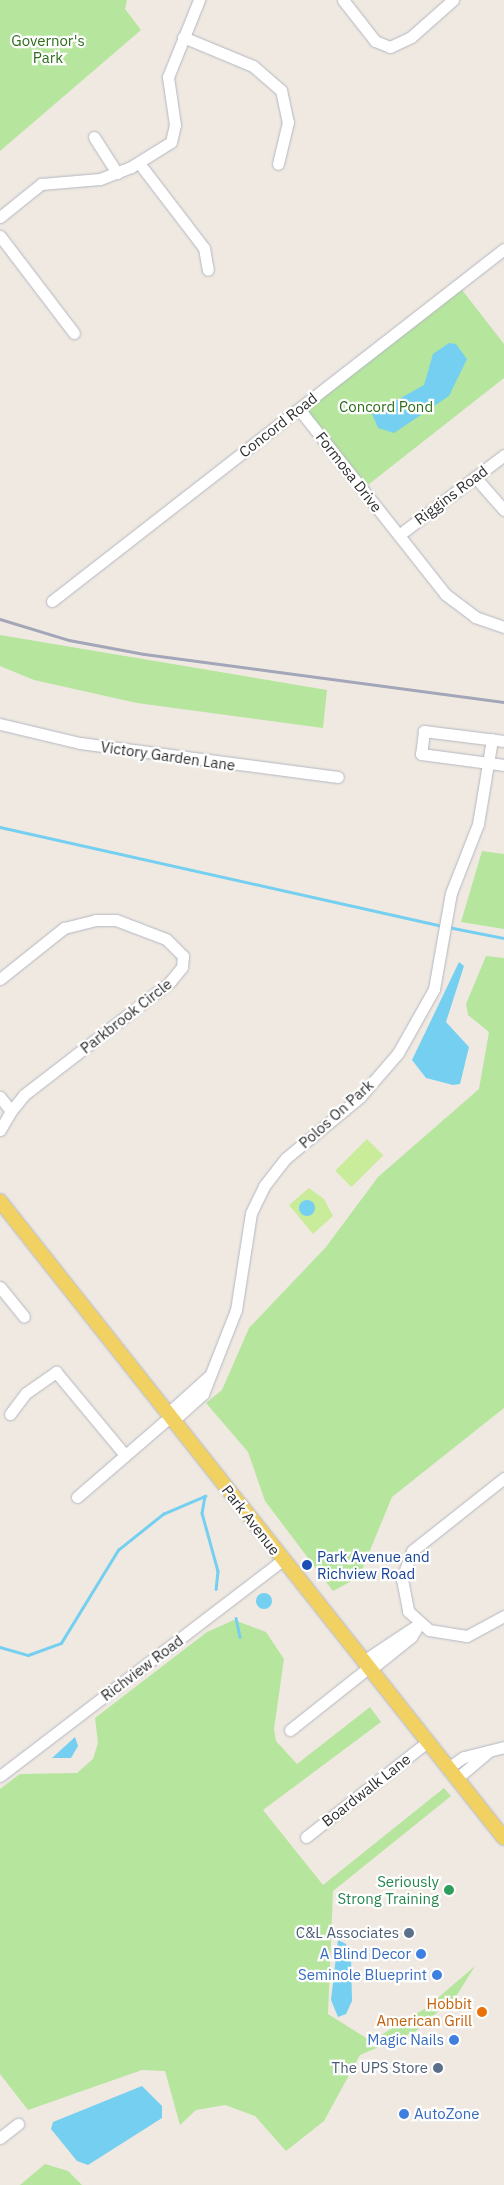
<!DOCTYPE html>
<html>
<head>
<meta charset="utf-8">
<style>
	body { margin:0 }
	#map { position:relative; width:504px; height:2185px; overflow:hidden; background:#efe9e1; font-family:"IBM Plex Sans",sans-serif }
	div>[style] { position:absolute }
	[style*='--x'] { left:calc(var(--x)*1px); top:calc(var(--y)*1px); width:calc(var(--w)*1px); rotate:calc(var(--a)*1deg) }
	.green>* { inset:0; background:#b6e59e }
	.pitch>* { inset:0; background:#c9ec9a; transform-origin:0 0 }
	.water>* { inset:0; background:#75cff0 }
	.round { border-radius:50% }
	.stream>* { height:2.5px; margin:-1.25px; padding:0 1.25px; transform-origin:1.25px; border-radius:1.25px; background:#75cff0 }
	.roads { filter:drop-shadow(0 0 1px #b4b7c1) drop-shadow(0 0 1px #b4b7c1) }
	.minor>* { height:11px; margin:-5.5px; padding:0 5.5px; transform-origin:5.5px; border-radius:5.5px; background:#fff }
	.major>* { height:14px; margin:-7px; padding:0 7px; transform-origin:7px; border-radius:7px; background:#f2d163 }
	.rail>* { height:2.5px; margin:-1.25px; padding:0 1.25px; transform-origin:1.25px; border-radius:1.25px; background:#a3a6b8 }
	.dots>* { width:14px; height:14px; translate:-50% -50%; box-sizing:border-box; border:2px solid #fff; border-radius:50% }
	span { translate:-50% -50%; white-space:nowrap; text-align:center; line-height:1.15; -webkit-text-stroke:4.5px #fff; paint-order:stroke }
	.park-label { font-size:15px; color:#2c6e1b }
	.street-label { font-size:15px; color:#2e2e2e }
	.transit-label { font-size:15px; color:#164399 }
	.left { translate:0 -50%; text-align:left }
	.leisure-label { font-size:15px; color:#27864d }
	.right { translate:-100% -50%; text-align:right }
	.service-label { font-size:15px; color:#4e5e75 }
	.shop-label { font-size:15px; color:#366cbe }
	.food-label { font-size:15px; color:#c56008 }
</style>
</head>
<body>
<div id="map">
	<div class="green">
		<div style="clip-path:polygon(0 0,127px 0,125px 9px,141px 30px,0 151px)"></div>
		<div style="clip-path:polygon(459px 286px,504px 344px,504px 378px,364px 488px,302px 409px)"></div>
		<div style="clip-path:polygon(0 635px,327px 690px,323px 728px,137px 703px,34px 680px,0 666px)"></div>
		<div style="clip-path:polygon(482px 851px,504px 854px,504px 929px,461px 922px)"></div>
		<div style="clip-path:polygon(486px 956px,504px 958px,504px 1408px,392px 1497px,359px 1577px,333px 1591px,265px 1501px,248px 1452px,206px 1403px,222px 1390px,249px 1328px,326px 1247px,378px 1177px,479px 1089px,489px 1032px,468px 1015px,466px 1004px)"></div>
		<div style="clip-path:polygon(234px 1620px,266px 1632px,284px 1659px,274px 1729px,276px 1741px,297px 1764px,370px 1707px,381px 1722px,263px 1810px,323px 1885px,444px 1788px,451px 1796px,333px 1891px,328px 2014px,371px 2041px,426px 2008px,475px 1966px,457px 1995px,416px 2031px,360px 2055px,324px 2121px,286px 2151px,255px 2116px,225px 2105px,196px 2110px,180px 2125px,165px 2071px,142px 2070px,28px 2110px,0 2074px,0 1789px,20px 1774px,77px 1773px,93px 1759px,98px 1743px,95px 1718px,207px 1632px)"></div>
		<div style="clip-path:polygon(45px 2164px,68px 2171px,82px 2185px,20px 2185px)"></div>
	</div>
	<div class="pitch">
		<div style="left:367px;top:1139px;width:23px;height:45px;rotate:45deg"></div>
		<div style="clip-path:polygon(309px 1188px,324px 1199px,333px 1216px,313px 1234px,289px 1205px)"></div>
	</div>
	<div class="water">
		<div style="clip-path:polygon(449px 343px,456px 344px,467px 359px,449px 396px,394px 433px,378px 428px,372px 414px,424px 385px,433px 354px)"></div>
		<div style="clip-path:polygon(459px 962px,464px 966px,446px 1022px,469px 1047px,460px 1084px,453px 1085px,426px 1078px,412px 1060px)"></div>
		<div class="round" style="left:299px;top:1200px;width:16px;height:16px"></div>
		<div class="round" style="left:256px;top:1593px;width:16px;height:16px"></div>
		<div style="clip-path:polygon(75px 1737px,78px 1746px,71px 1758px,52px 1758px)"></div>
		<div style="clip-path:polygon(338px 1940px,346px 1944px,351px 1957px,352px 2001px,346px 2014px,338px 2017px,331px 2000px)"></div>
		<div style="clip-path:polygon(142px 2086px,162px 2106px,162px 2118px,88px 2165px,77px 2161px,51px 2129px,53px 2122px)"></div>
	</div>
	<div class="stream">
		<div style="--x:0;--y:827;--w:453;--a:12.6"></div>
		<div style="--x:448;--y:927;--w:57;--a:11.1"></div>
		<div style="--x:205;--y:1496;--w:17;--a:100"></div>
		<div style="--x:202;--y:1513;--w:60;--a:74.6"></div>
		<div style="--x:218;--y:1571;--w:18;--a:96"></div>
		<div style="--x:236;--y:1618;--w:19;--a:78"></div>
		<div style="--x:0;--y:1647;--w:29;--a:16"></div>
		<div style="--x:28;--y:1655;--w:35;--a:-20"></div>
		<div style="--x:61;--y:1643;--w:109;--a:-58.5"></div>
		<div style="--x:118;--y:1550;--w:58;--a:-38.7"></div>
		<div style="--x:163;--y:1514;--w:46;--a:-23.2"></div>
	</div>
	<div class="roads">
		<div class="minor">
			<div style="--x:343;--y:0;--w:52;--a:52"></div>
			<div style="--x:375;--y:41;--w:16;--a:22"></div>
			<div style="--x:390;--y:47;--w:23;--a:-25"></div>
			<div style="--x:411;--y:37;--w:56;--a:-41.4"></div>
			<div style="--x:183;--y:37;--w:76;--a:22.5"></div>
			<div style="--x:253;--y:66;--w:37;--a:41"></div>
			<div style="--x:281;--y:90;--w:33;--a:78"></div>
			<div style="--x:288;--y:122;--w:43;--a:103.4"></div>
			<div style="--x:94;--y:137;--w:43;--a:57.4"></div>
			<div style="--x:139;--y:163;--w:107;--a:52.6"></div>
			<div style="--x:204;--y:248;--w:22;--a:80"></div>
			<div style="--x:0;--y:217;--w:53;--a:-38.8"></div>
			<div style="--x:41;--y:184;--w:59;--a:-4.8"></div>
			<div style="--x:100;--y:179;--w:33;--a:-21"></div>
			<div style="--x:131;--y:167;--w:47;--a:-32"></div>
			<div style="--x:171;--y:142;--w:17;--a:-77"></div>
			<div style="--x:175;--y:125;--w:49;--a:-98.3"></div>
			<div style="--x:168;--y:77;--w:83;--a:-68.1"></div>
			<div style="--x:0;--y:236;--w:122;--a:52.7"></div>
			<div style="--x:299;--y:409;--w:236;--a:51.7"></div>
			<div style="--x:445;--y:594;--w:38;--a:37"></div>
			<div style="--x:475;--y:617;--w:31;--a:19"></div>
			<div style="--x:475;--y:477;--w:44;--a:48.7"></div>
			<div style="--x:399;--y:535;--w:132;--a:-37.3"></div>
			<div style="--x:52;--y:601;--w:573;--a:-37.91"></div>
			<div style="--x:0;--y:724;--w:82;--a:13.4"></div>
			<div style="--x:80;--y:743;--w:260;--a:7.5"></div>
			<div style="--x:504;--y:741;--w:81;--a:-172.9"></div>
			<div style="--x:424;--y:731;--w:23;--a:97"></div>
			<div style="--x:421;--y:754;--w:84;--a:7.5"></div>
			<div style="--x:0;--y:979;--w:82;--a:-38.6"></div>
			<div style="--x:64;--y:928;--w:32;--a:-14"></div>
			<div style="--x:95;--y:920;--w:21;--a:0"></div>
			<div style="--x:116;--y:920;--w:53;--a:20.8"></div>
			<div style="--x:166;--y:939;--w:24;--a:45"></div>
			<div style="--x:183;--y:956;--w:11;--a:95"></div>
			<div style="--x:182;--y:967;--w:19;--a:129"></div>
			<div style="--x:170;--y:982;--w:185;--a:142.3"></div>
			<div style="--x:24;--y:1095;--w:21;--a:129"></div>
			<div style="--x:11;--y:1111;--w:18;--a:-128"></div>
			<div style="--x:0;--y:1130;--w:22;--a:-60"></div>
			<div style="--x:0;--y:1287;--w:38;--a:51"></div>
			<div style="--x:168;--y:1413;--w:54;--a:-42"></div>
			<div style="--x:10;--y:1414;--w:26;--a:-53"></div>
			<div style="--x:26;--y:1393;--w:37;--a:-35"></div>
			<div style="--x:56;--y:1372;--w:108;--a:50.3"></div>
			<div style="--x:174;--y:1420;--w:39;--a:-42"></div>
			<div style="--x:203;--y:1394;--w:90;--a:-68.6"></div>
			<div style="--x:236;--y:1310;--w:98;--a:-81.2"></div>
			<div style="--x:251;--y:1213;--w:30;--a:-64"></div>
			<div style="--x:264;--y:1186;--w:36;--a:-52"></div>
			<div style="--x:286;--y:1158;--w:96;--a:-39.5"></div>
			<div style="--x:360;--y:1097;--w:58;--a:-49.2"></div>
			<div style="--x:398;--y:1053;--w:73;--a:-60.6"></div>
			<div style="--x:434;--y:989;--w:97;--a:-80"></div>
			<div style="--x:451;--y:893;--w:74;--a:-68.6"></div>
			<div style="--x:478;--y:824;--w:86;--a:-80.6"></div>
			<div style="--x:504;--y:1478;--w:117;--a:141.6"></div>
			<div style="--x:412;--y:1551;--w:30;--a:110"></div>
			<div style="--x:402;--y:1579;--w:33;--a:79"></div>
			<div style="--x:408;--y:1611;--w:28;--a:42"></div>
			<div style="--x:429;--y:1630;--w:38;--a:9"></div>
			<div style="--x:467;--y:1636;--w:42;--a:-28.4"></div>
			<div style="--x:77;--y:1497;--w:124;--a:-40.8"></div>
			<div style="--x:363;--y:1661;--w:67;--a:-33.5"></div>
			<div style="--x:370;--y:1670;--w:53;--a:-38.8"></div>
			<div style="--x:411;--y:1637;--w:15;--a:-58"></div>
			<div style="--x:290;--y:1730;--w:100;--a:-38.5"></div>
			<div style="--x:448;--y:1768;--w:19;--a:-35"></div>
			<div style="--x:464;--y:1757;--w:41;--a:-14"></div>
			<div style="--x:0;--y:1776;--w:356;--a:-37.4"></div>
			<div style="--x:456;--y:1779;--w:43;--a:-40.3"></div>
			<div style="--x:306;--y:1837;--w:154;--a:-38.1"></div>
			<div style="--x:0;--y:2138;--w:23;--a:-38"></div>
		</div>
		<div class="major">
			<div style="--x:0;--y:1201;--w:812;--a:51.65"></div>
		</div>
	</div>
	<div class="rail">
		<div style="--x:0;--y:619;--w:72;--a:16.9"></div>
		<div style="--x:69;--y:640;--w:76;--a:10.6"></div>
		<div style="--x:144;--y:654;--w:363;--a:7.6"></div>
	</div>
	<div class="dots">
		<div style="left:307px;top:1565px;background:#1a4fb4"></div>
		<div style="left:449px;top:1890px;background:#2e9e5b"></div>
		<div style="left:409px;top:1933px;background:#5c6f8a"></div>
		<div style="left:421px;top:1954px;background:#3f7fe0"></div>
		<div style="left:437px;top:1975px;background:#3f7fe0"></div>
		<div style="left:482px;top:2012px;background:#e8710a"></div>
		<div style="left:454px;top:2040px;background:#3f7fe0"></div>
		<div style="left:438px;top:2068px;background:#5c6f8a"></div>
		<div style="left:404px;top:2114px;background:#3f7fe0"></div>
	</div>
	<div class="park-label">
		<span style="left:48px;top:49px">Governor's<br>Park</span>
		<span style="left:386px;top:407px">Concord Pond</span>
	</div>
	<div class="street-label">
		<span style="left:278px;top:425px;rotate:-38deg">Concord Road</span>
		<span style="left:349px;top:472px;rotate:52deg">Formosa Drive</span>
		<span style="left:451px;top:495px;rotate:-37deg">Riggins Road</span>
		<span style="left:168px;top:756px;rotate:8deg">Victory Garden Lane</span>
		<span style="left:126px;top:1016px;rotate:-38deg">Parkbrook Circle</span>
		<span style="left:336px;top:1114px;rotate:-42deg">Polos On Park</span>
		<span style="left:251px;top:1520px;rotate:52deg">Park Avenue</span>
		<span style="left:142px;top:1668px;rotate:-37deg">Richview Road</span>
		<span style="left:366px;top:1790px;rotate:-38deg">Boardwalk Lane</span>
	</div>
	<div class="transit-label">
		<span class="left" style="left:317px;top:1565px">Park Avenue and<br>Richview Road</span>
	</div>
	<div class="leisure-label">
		<span class="right" style="left:439px;top:1890px">Seriously<br>Strong Training</span>
	</div>
	<div class="service-label">
		<span class="right" style="left:399px;top:1933px">C&amp;L Associates</span>
		<span class="right" style="left:428px;top:2068px">The UPS Store</span>
	</div>
	<div class="shop-label">
		<span class="right" style="left:411px;top:1954px">A Blind Decor</span>
		<span class="right" style="left:427px;top:1975px">Seminole Blueprint</span>
		<span class="right" style="left:444px;top:2040px">Magic Nails</span>
		<span class="left" style="left:414px;top:2114px">AutoZone</span>
	</div>
	<div class="food-label">
		<span class="right" style="left:472px;top:2012px">Hobbit<br>American Grill</span>
	</div>
</div>
</body>
</html>
